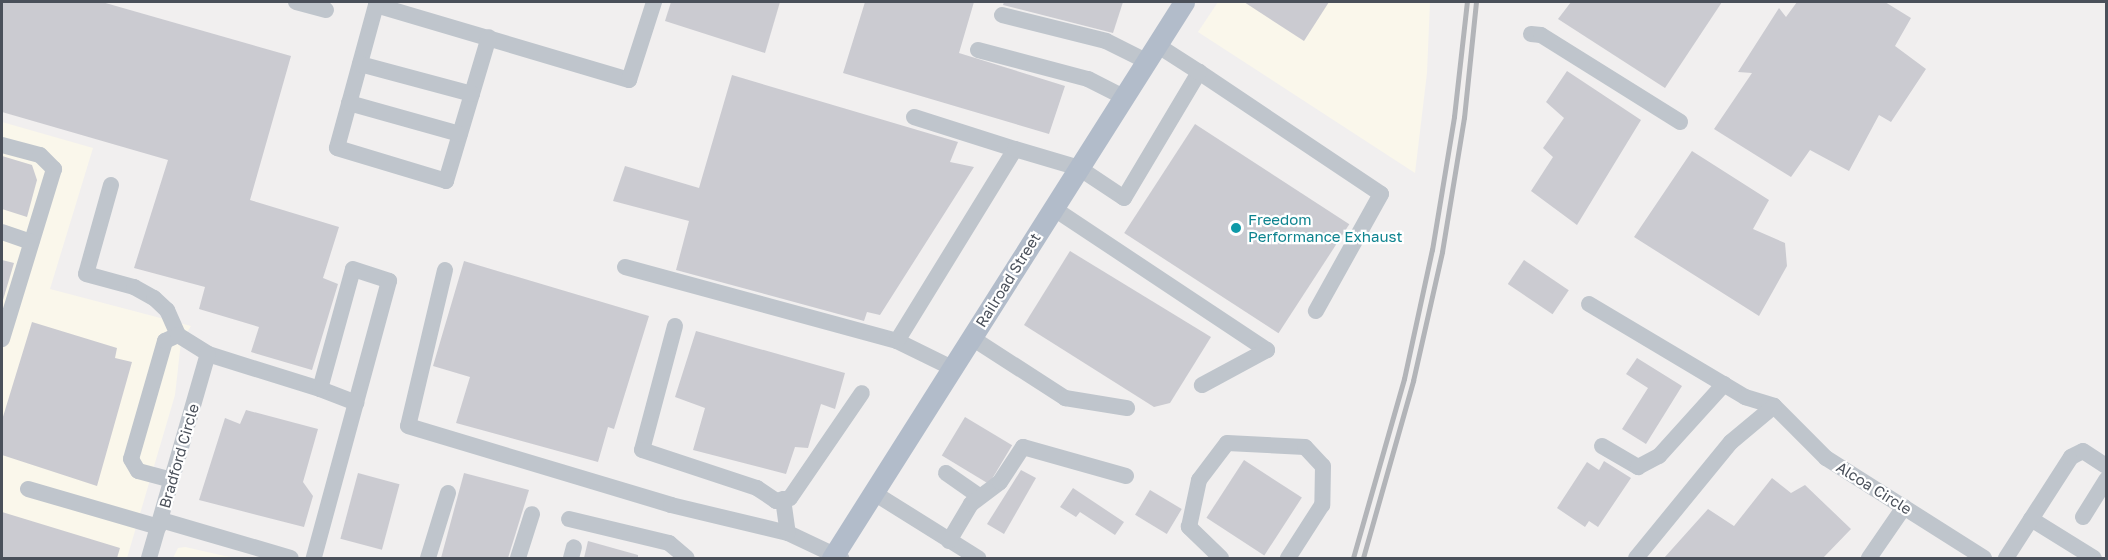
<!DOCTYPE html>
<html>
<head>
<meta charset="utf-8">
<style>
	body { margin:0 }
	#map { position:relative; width:2108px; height:560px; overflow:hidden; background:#f1efef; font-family:"Golos Text",sans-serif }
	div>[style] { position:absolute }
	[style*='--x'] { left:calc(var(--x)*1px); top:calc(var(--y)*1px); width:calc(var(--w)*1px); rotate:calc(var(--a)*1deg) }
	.commercial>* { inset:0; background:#faf7eb }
	.building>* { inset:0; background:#cbcbd1; transform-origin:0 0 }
	.minor>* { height:16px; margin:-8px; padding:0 8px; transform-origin:8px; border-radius:8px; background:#bfc5cc }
	.major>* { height:21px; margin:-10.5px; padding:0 10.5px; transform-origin:10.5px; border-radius:10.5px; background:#b2bcca }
	.rail>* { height:4.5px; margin:-2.25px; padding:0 2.25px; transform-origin:2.25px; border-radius:2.25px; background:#b2b4b8 }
	.dots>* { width:16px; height:16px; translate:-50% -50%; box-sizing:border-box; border:3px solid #fff; border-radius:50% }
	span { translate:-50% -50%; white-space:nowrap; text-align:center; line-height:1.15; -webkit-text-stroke:4.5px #fff; paint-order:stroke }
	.culture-label { font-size:15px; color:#0d838f }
	.left { translate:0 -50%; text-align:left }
	.street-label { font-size:15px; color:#4a505a }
	.frame { position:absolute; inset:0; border:3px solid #4a505a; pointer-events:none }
</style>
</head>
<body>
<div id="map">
	<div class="commercial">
		<div style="clip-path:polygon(1218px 2px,1430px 2px,1427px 73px,1415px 173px,1198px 32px)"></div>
		<div style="clip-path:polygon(2px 122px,93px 148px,50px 289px,191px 326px,181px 342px,175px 395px,127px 558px,2px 558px)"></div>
		<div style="clip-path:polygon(185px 547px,225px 556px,238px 558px,173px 558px,178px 548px)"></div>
	</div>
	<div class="building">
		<div style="clip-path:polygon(2px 2px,102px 2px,291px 56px,250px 200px,339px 227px,323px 278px,338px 284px,312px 370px,251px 352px,259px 327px,199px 309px,205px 287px,134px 268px,168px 160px,2px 112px)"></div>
		<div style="clip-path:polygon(671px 2px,780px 2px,765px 53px,665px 21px)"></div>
		<div style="clip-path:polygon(865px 2px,974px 2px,959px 53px,1065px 86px,1049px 134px,843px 73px)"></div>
		<div style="clip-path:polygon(1004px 2px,1123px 2px,1113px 33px,1003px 5px)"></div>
		<div style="clip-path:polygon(1244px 2px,1329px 2px,1304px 41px)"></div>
		<div style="clip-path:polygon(1571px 2px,1722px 2px,1665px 88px,1558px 19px)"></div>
		<div style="clip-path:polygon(1797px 2px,1885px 2px,1911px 18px,1895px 46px,1926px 69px,1891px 122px,1879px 115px,1849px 171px,1810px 150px,1791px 177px,1714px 129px,1752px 73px,1738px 72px,1779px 8px,1786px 17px)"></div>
		<div style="clip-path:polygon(1567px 71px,1641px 120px,1577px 225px,1531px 191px,1553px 157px,1543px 148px,1564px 118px,1546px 102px)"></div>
		<div style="clip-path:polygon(732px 75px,958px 142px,950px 162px,974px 167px,880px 315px,867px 312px,864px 321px,676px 270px,689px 221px,613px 201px,625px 166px,699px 188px)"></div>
		<div style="left:1195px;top:124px;width:184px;height:130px;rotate:33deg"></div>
		<div style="clip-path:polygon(1692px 151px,1769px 200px,1753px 229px,1785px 243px,1787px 266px,1759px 316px,1634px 237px)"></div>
		<div style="clip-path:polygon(2px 156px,32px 165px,37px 180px,27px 217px,2px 209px)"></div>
		<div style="clip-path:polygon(1070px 251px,1211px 337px,1170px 403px,1154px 407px,1024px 325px)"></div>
		<div style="clip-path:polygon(2px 260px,14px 263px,3px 300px,2px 300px)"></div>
		<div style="left:1524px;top:260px;width:54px;height:29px;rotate:34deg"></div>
		<div style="clip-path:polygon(464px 261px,649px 316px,614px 429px,608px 427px,598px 462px,456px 423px,470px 377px,433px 366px)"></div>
		<div style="clip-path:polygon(32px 322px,117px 348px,115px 358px,132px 362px,97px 486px,2px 455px,2px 420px)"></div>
		<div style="clip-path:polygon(696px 331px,845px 373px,835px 409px,821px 404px,808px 448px,795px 447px,786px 474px,693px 450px,705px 408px,675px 397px)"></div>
		<div style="clip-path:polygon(1637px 358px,1682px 386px,1646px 444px,1622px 429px,1648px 388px,1626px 374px)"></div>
		<div style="clip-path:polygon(246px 410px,318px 429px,303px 482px,313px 496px,304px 527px,199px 500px,225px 418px,240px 424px)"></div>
		<div style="left:965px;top:417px;width:55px;height:45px;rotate:31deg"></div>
		<div style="left:1244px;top:460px;width:69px;height:69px;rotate:33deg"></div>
		<div style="clip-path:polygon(1604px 461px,1631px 478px,1598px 527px,1589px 521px,1585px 527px,1557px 508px,1587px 462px,1599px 470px)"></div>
		<div style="clip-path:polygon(1021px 470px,1036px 478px,1004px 534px,987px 524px)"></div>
		<div style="left:358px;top:473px;width:43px;height:68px;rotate:15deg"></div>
		<div style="clip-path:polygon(464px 473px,529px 490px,508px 558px,441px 558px)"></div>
		<div style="clip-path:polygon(1772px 478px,1791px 493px,1805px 485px,1851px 529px,1823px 558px,1664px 558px,1708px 509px,1734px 526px)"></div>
		<div style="clip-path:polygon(1073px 488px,1124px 522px,1115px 535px,1080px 512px,1076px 517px,1060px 507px)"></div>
		<div style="left:1150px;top:490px;width:37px;height:29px;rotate:31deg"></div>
		<div style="clip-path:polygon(2px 512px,120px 548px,117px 558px,2px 558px)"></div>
		<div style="clip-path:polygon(588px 541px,638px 555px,638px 558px,584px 558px)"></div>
	</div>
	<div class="minor">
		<div style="--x:296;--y:2;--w:31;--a:15"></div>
		<div style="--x:377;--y:2;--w:3;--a:108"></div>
		<div style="--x:376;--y:5;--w:264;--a:16.5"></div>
		<div style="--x:629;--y:80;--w:82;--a:-72.2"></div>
		<div style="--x:376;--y:5;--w:148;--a:105.3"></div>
		<div style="--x:337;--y:148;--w:114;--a:16.8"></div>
		<div style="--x:446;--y:181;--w:150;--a:-73.4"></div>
		<div style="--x:1002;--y:15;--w:107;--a:14"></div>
		<div style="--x:1106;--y:41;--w:45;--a:26.6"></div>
		<div style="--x:1531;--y:34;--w:10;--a:6"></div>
		<div style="--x:1541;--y:35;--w:164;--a:32"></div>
		<div style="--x:978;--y:50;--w:114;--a:14.8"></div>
		<div style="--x:1088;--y:79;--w:39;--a:27"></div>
		<div style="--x:360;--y:64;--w:116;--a:15"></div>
		<div style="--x:1199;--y:72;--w:219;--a:33.8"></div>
		<div style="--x:1381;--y:194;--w:134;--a:119.1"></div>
		<div style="--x:349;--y:103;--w:115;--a:15.6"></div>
		<div style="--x:914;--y:117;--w:106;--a:17.6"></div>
		<div style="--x:2;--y:145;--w:39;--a:15"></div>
		<div style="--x:40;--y:155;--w:20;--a:45"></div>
		<div style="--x:54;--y:169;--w:178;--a:107"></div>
		<div style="--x:111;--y:185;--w:92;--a:105.7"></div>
		<div style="--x:86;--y:274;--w:50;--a:15.2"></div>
		<div style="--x:134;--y:287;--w:23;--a:29"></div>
		<div style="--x:154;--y:298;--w:18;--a:43"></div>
		<div style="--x:167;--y:310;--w:27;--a:66"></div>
		<div style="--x:1053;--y:208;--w:257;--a:33.6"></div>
		<div style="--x:1267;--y:350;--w:74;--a:151.7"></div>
		<div style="--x:2;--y:232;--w:31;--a:19"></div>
		<div style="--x:625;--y:267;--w:282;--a:15.2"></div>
		<div style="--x:897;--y:341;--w:61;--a:26.1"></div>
		<div style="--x:445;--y:270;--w:160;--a:103.3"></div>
		<div style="--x:408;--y:426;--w:275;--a:16.7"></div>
		<div style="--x:671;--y:505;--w:120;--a:13.5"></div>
		<div style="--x:788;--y:533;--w:59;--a:25.3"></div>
		<div style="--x:1589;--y:304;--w:182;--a:30.8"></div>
		<div style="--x:1745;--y:397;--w:30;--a:17"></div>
		<div style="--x:1774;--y:406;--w:74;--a:45"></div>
		<div style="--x:1826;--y:458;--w:187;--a:32.3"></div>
		<div style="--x:675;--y:326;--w:128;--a:104.9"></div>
		<div style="--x:642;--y:450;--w:121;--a:18.3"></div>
		<div style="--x:757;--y:488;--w:23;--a:34"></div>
		<div style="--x:776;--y:501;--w:14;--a:-12"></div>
		<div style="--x:790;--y:498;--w:127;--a:-55.6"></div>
		<div style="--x:972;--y:338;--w:111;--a:32.8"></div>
		<div style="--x:1065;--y:398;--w:63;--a:9.2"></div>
		<div style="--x:897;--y:341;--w:225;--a:-58.4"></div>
		<div style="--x:1015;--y:149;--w:67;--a:16.5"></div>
		<div style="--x:1079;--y:168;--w:54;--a:33.7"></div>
		<div style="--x:1124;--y:198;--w:147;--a:-59.2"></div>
		<div style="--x:1199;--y:72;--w:50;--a:-147.3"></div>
		<div style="--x:320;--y:389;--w:39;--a:21"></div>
		<div style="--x:1602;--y:446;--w:42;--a:30.3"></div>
		<div style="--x:1638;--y:467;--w:24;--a:-28"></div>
		<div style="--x:1659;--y:456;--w:97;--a:-47.9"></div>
		<div style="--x:946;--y:473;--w:40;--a:34.9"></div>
		<div style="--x:172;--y:480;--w:35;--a:-165"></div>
		<div style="--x:138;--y:471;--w:14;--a:-120"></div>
		<div style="--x:131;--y:459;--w:123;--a:-73.9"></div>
		<div style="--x:165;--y:341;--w:14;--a:-25"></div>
		<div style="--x:178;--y:335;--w:36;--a:32"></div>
		<div style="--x:208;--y:354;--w:117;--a:17.4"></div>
		<div style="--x:320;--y:389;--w:124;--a:-74.6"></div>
		<div style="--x:353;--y:269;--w:38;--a:18"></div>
		<div style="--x:389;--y:281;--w:287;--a:105.2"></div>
		<div style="--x:28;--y:489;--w:136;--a:16.2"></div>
		<div style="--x:874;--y:493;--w:123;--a:32"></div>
		<div style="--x:783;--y:499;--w:34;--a:82"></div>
		<div style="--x:2083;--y:517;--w:44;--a:-58.1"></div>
		<div style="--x:569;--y:519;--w:103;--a:13.5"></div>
		<div style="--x:669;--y:543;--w:23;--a:40"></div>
		<div style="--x:2031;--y:519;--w:74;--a:31.8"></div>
		<div style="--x:161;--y:520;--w:135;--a:16.3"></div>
		<div style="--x:949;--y:541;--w:43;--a:-59.3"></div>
		<div style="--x:971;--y:504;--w:36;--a:-37"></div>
		<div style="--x:1000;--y:482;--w:42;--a:-56.7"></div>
		<div style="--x:1023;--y:447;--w:107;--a:15.7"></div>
		<div style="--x:149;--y:558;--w:212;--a:-73.9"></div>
		<div style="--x:428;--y:558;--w:68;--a:-72.9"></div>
		<div style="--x:518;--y:558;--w:46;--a:-72.3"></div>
		<div style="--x:571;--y:558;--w:11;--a:-75"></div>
		<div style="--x:1221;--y:558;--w:45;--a:-135.9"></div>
		<div style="--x:1189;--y:527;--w:48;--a:-78"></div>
		<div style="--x:1199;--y:480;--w:46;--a:-52.9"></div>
		<div style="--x:1227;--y:443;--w:78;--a:2.9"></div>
		<div style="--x:1305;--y:447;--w:26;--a:47"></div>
		<div style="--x:1323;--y:466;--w:39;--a:91"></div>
		<div style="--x:1322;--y:505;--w:63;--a:122.7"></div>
		<div style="--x:1636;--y:558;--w:150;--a:-50.7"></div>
		<div style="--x:1731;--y:442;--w:56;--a:-39.9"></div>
		<div style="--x:1869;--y:558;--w:62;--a:-55.5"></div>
		<div style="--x:2006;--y:558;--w:120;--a:-57.2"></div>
		<div style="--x:2071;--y:457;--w:13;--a:-27"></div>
		<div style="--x:2083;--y:451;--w:27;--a:33"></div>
	</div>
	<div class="major">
		<div style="--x:832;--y:558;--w:658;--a:-57.66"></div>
	</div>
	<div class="rail">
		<div style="--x:1353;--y:558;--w:186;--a:-74.1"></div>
		<div style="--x:1404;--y:379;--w:132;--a:-77.8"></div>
		<div style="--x:1432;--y:250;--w:135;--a:-80.6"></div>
		<div style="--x:1454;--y:117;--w:116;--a:-83.6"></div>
		<div style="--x:1363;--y:558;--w:184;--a:-74.2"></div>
		<div style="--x:1413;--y:381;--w:132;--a:-77.3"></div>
		<div style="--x:1442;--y:252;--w:136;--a:-80.7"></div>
		<div style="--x:1464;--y:118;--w:117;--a:-84.1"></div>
	</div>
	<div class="dots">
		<div style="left:1236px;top:228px;background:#0f9aa8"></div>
	</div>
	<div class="culture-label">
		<span class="left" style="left:1248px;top:228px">Freedom<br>Performance Exhaust</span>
	</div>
	<div class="street-label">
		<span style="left:1008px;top:280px;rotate:-58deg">Railroad Street</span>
		<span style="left:179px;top:456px;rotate:-74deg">Bradford Circle</span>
		<span style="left:1874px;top:488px;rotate:32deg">Alcoa Circle</span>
	</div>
	<div class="frame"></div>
</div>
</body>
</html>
